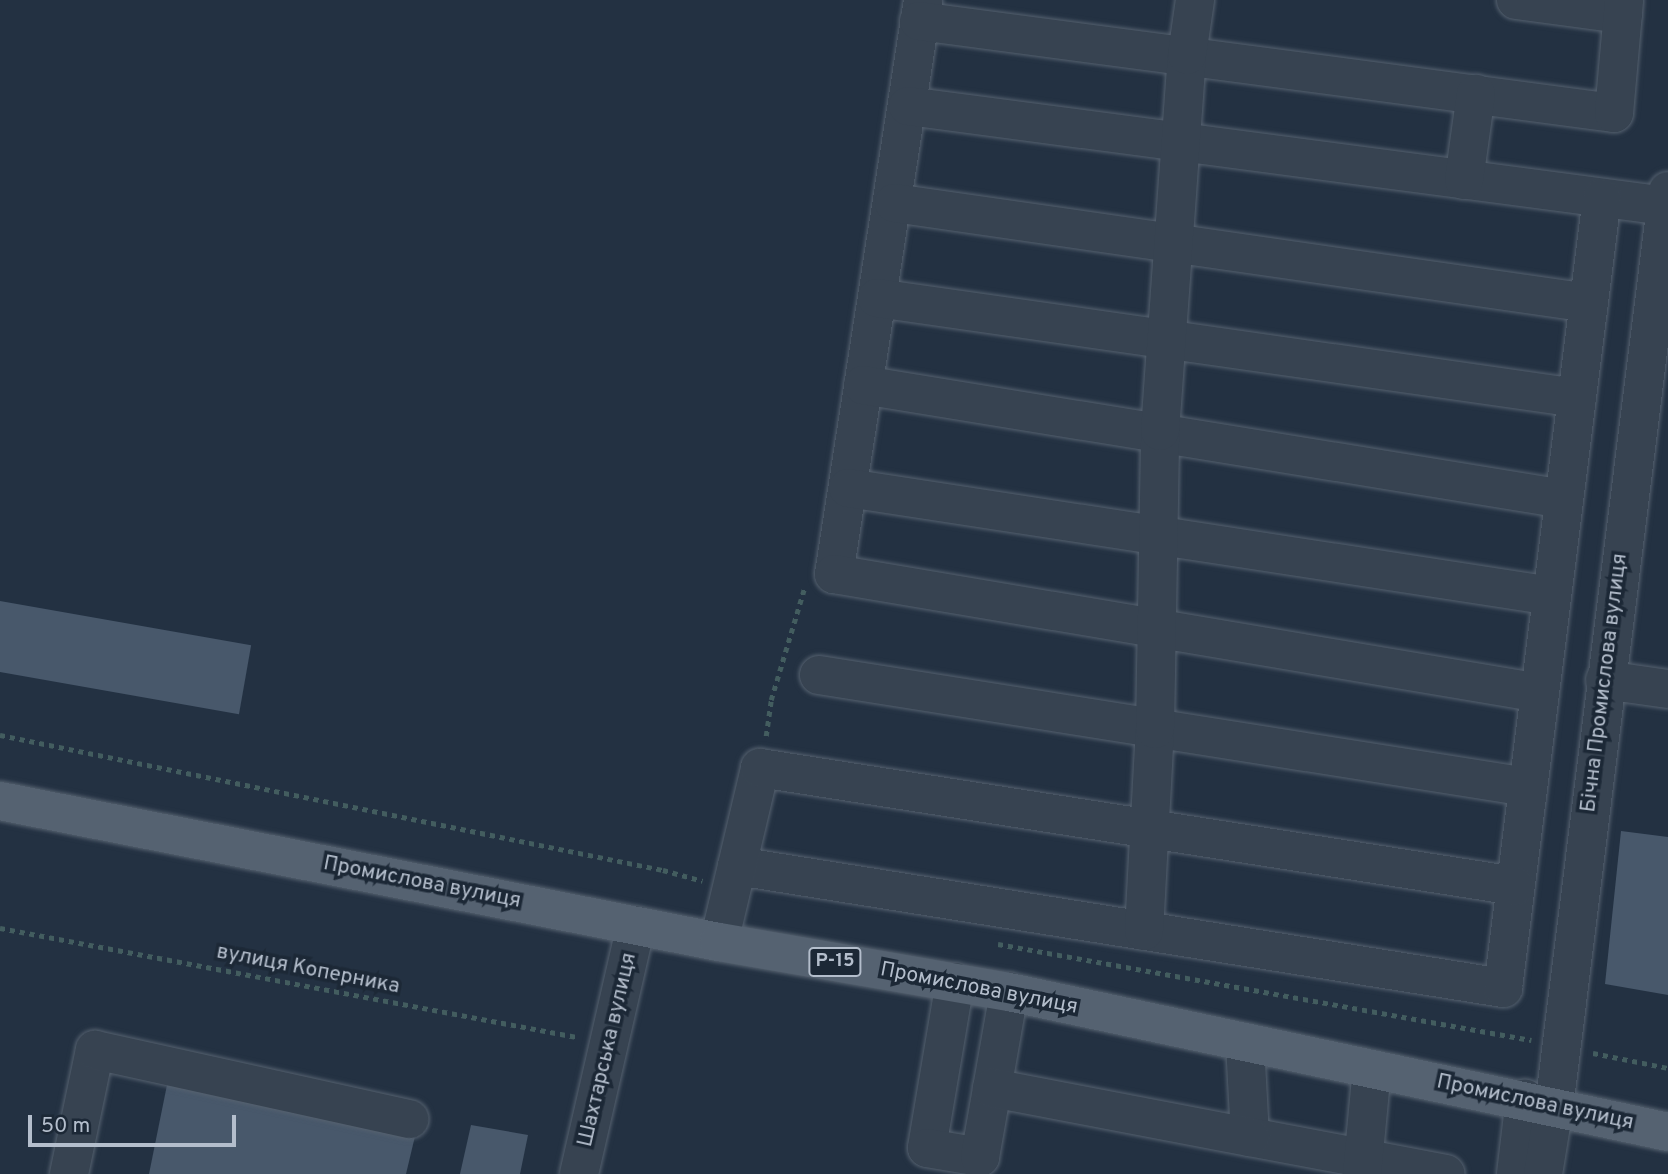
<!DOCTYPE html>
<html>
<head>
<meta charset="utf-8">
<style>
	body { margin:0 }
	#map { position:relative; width:1668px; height:1174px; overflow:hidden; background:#233142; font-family:Overpass,sans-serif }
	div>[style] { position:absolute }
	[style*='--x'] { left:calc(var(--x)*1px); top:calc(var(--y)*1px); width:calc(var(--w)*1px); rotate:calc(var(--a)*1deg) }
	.building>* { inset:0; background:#48586b; transform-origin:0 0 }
	.path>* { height:4.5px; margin-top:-2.25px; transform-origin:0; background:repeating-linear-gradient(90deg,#435d5f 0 5px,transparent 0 10px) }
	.roads { filter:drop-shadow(0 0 2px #55616f) drop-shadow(0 0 2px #55616f) }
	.minor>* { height:38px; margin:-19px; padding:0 19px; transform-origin:19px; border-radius:19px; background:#374351 }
	.major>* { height:38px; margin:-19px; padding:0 19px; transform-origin:19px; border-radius:19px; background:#556271 }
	span { translate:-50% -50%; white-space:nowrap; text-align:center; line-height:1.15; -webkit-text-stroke:7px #1c2836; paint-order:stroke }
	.shield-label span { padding:2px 5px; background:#1c2836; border:2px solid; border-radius:5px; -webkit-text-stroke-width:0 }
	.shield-label { font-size:19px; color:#b4becc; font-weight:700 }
	.street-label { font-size:21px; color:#b4becc }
	.scale { position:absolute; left:28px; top:1115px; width:208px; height:32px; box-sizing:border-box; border:4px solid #b4becc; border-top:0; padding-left:9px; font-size:21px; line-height:24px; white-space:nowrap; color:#b4becc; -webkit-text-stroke:5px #1c2836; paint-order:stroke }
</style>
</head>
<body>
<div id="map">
	<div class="building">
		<div style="left:0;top:601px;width:255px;height:70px;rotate:10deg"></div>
		<div style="clip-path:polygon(1621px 831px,1668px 837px,1668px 995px,1605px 984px)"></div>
		<div style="clip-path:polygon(168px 1080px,416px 1132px,406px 1174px,149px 1174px)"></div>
		<div style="clip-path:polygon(471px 1125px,528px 1135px,520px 1174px,460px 1174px)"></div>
	</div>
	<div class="path">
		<div style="--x:0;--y:735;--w:677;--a:11.51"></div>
		<div style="--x:663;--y:870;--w:41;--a:15.4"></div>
		<div style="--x:766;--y:736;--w:36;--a:-82"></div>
		<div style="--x:771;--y:700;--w:119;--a:-73.4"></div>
		<div style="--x:0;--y:928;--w:587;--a:10.7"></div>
		<div style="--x:998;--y:944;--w:542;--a:10.21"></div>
		<div style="--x:1593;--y:1053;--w:76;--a:11.3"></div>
	</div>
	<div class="roads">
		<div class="minor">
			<div style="--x:923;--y:0;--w:581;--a:98.81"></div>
			<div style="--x:834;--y:574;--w:716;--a:9.57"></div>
			<div style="--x:1516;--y:0;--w:108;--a:7.5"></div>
			<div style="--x:919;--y:21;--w:701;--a:7.54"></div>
			<div style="--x:1614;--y:113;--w:113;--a:-84.9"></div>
			<div style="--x:908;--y:106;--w:765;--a:7.52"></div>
			<div style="--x:1464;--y:180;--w:87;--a:-82.1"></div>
			<div style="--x:894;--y:203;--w:702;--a:8.19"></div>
			<div style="--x:877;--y:298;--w:707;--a:8.13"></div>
			<div style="--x:863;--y:385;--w:710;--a:9.24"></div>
			<div style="--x:848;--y:488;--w:712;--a:8.72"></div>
			<div style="--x:819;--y:675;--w:717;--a:8.99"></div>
			<div style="--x:1605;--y:680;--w:64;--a:8.1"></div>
			<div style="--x:737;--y:866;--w:776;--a:9.05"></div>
			<div style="--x:1503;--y:988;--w:796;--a:-82.86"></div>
			<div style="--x:1144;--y:931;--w:202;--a:-86.9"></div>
			<div style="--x:1155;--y:729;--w:298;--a:-89"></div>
			<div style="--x:1160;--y:431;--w:377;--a:-85.9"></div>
			<div style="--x:1187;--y:55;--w:56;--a:-81.7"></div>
			<div style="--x:719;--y:942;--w:179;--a:-76.7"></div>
			<div style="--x:760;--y:768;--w:764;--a:8.88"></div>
			<div style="--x:955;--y:982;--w:168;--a:99.6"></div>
			<div style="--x:927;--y:1148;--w:54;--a:9.6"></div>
			<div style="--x:980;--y:1157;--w:168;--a:-80"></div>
			<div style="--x:1245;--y:1044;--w:93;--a:86.9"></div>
			<div style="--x:1250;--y:1137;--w:199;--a:10.7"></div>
			<div style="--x:992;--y:1088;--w:263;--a:10.8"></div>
			<div style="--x:69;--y:1174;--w:127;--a:-78.2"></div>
			<div style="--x:95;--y:1050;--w:322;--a:12.4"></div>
			<div style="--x:579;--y:1174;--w:255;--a:-77.1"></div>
			<div style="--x:1362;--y:1174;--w:105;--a:-84.6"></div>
			<div style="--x:1516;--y:1174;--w:76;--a:-83.2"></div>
			<div style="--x:1543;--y:1174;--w:68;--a:-80.7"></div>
			<div style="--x:1554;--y:1107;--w:923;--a:-82.91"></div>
		</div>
		<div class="major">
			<div style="--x:0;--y:801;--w:733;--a:11.1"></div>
			<div style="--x:719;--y:942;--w:294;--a:9.8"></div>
			<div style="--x:1009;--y:992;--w:674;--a:11.99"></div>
		</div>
	</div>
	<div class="shield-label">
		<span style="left:835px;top:962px">Р-15</span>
	</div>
	<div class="street-label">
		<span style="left:1605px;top:683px;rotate:-83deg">Бічна Промислова вулиця</span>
		<span style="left:422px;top:883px;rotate:11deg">Промислова вулиця</span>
		<span style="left:308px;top:970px;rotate:11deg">вулиця Коперника</span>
		<span style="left:979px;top:989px;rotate:11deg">Промислова вулиця</span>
		<span style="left:608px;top:1050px;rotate:-77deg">Шахтарська вулиця</span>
		<span style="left:1535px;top:1103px;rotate:12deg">Промислова вулиця</span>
	</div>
	<div class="scale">50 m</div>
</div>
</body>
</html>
